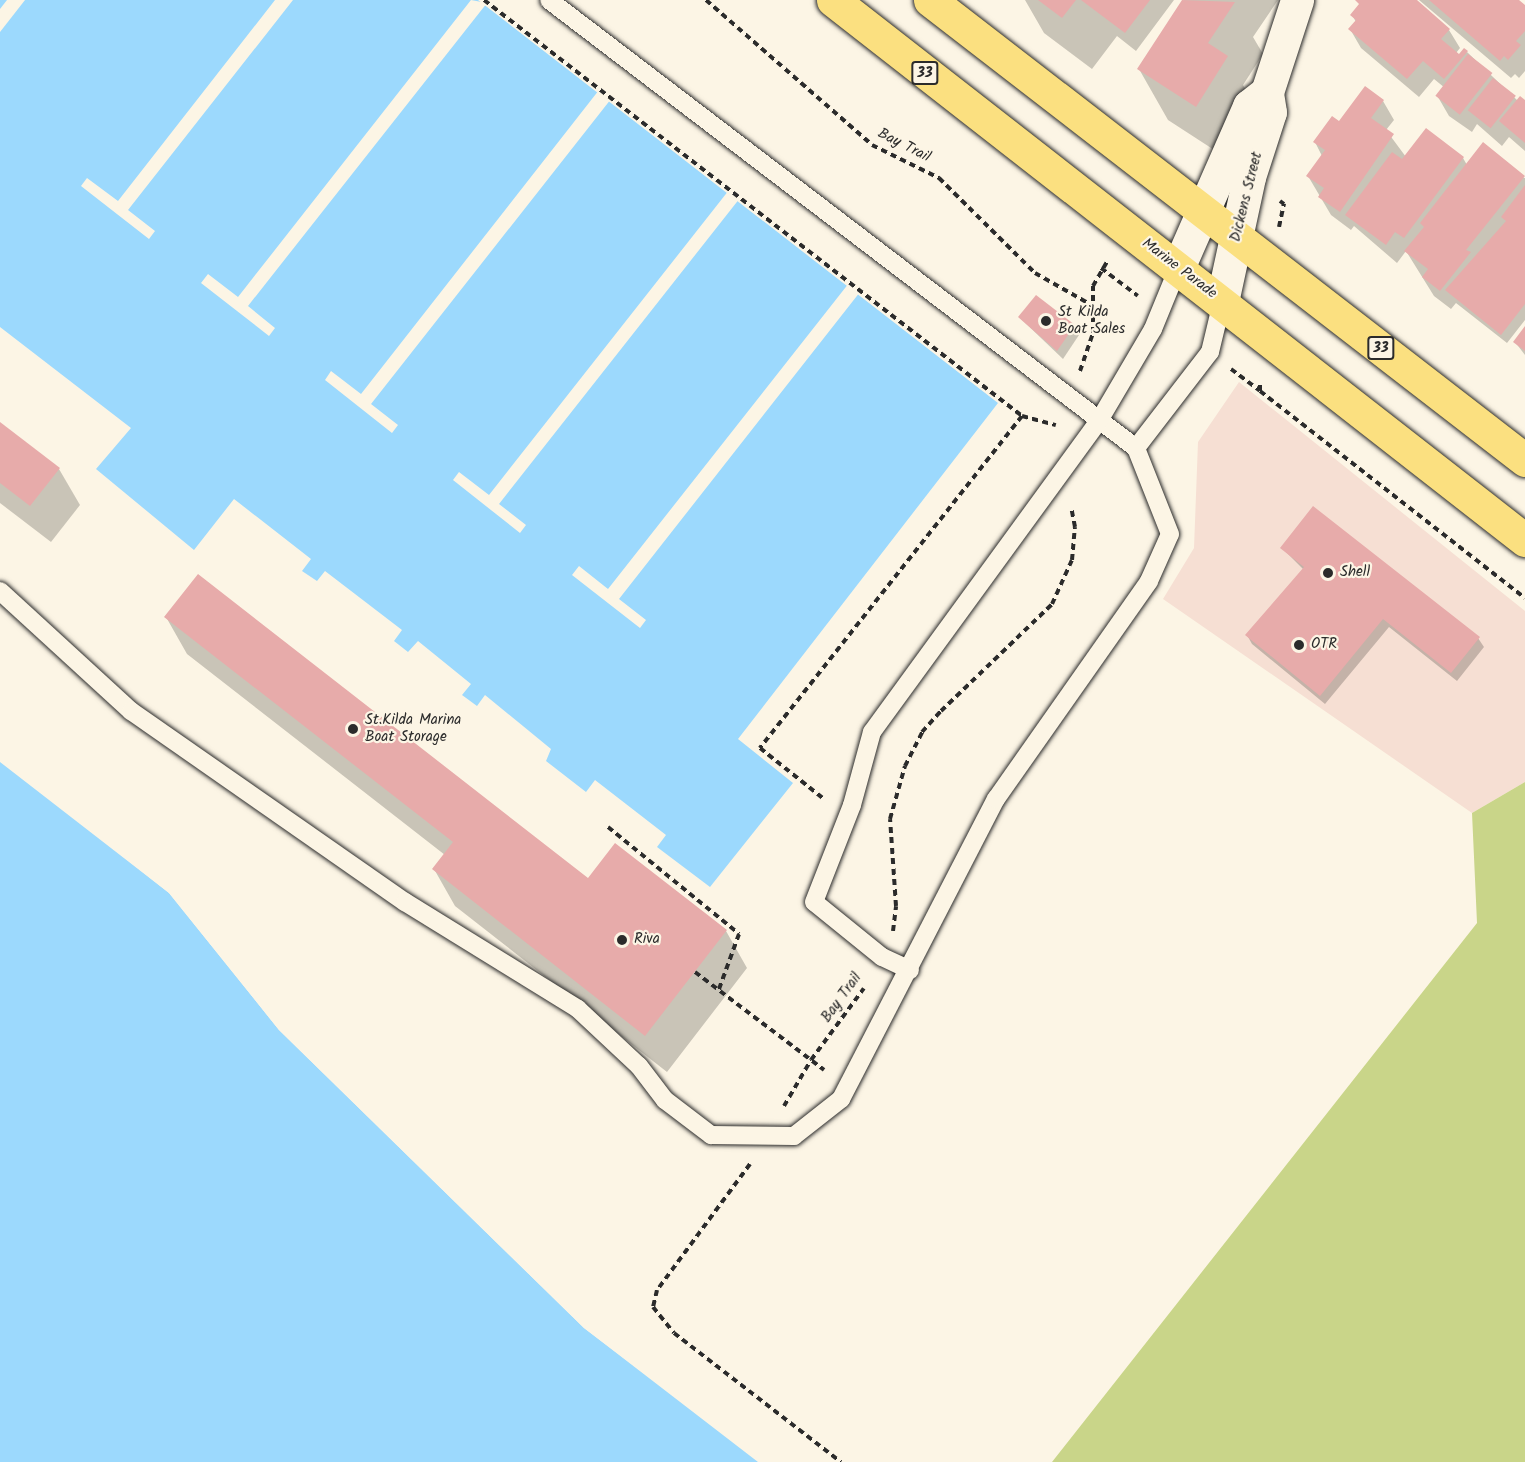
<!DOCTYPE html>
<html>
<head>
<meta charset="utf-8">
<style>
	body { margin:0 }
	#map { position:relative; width:1525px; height:1462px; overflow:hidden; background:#fcf5e5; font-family:Kalam,sans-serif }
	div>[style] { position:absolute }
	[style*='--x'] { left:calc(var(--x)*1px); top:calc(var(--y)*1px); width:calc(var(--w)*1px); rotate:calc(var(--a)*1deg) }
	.built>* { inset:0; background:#f6dfd3 }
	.green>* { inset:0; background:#c9d589 }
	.water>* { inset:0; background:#9cd9fd }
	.pier>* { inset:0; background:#fcf5e5 }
	.shadow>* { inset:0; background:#0003 }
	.building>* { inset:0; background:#e7abaa; transform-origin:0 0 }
	.path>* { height:4px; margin-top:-2px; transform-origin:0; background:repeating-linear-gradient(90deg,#2b2b2b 0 6px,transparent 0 10.5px) }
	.roads { filter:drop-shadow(0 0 2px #2b2b2b) drop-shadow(0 0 2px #2b2b2b) }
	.lane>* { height:18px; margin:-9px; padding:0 9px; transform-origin:9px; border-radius:9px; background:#fcf5e5 }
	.street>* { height:33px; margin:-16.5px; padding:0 16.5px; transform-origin:16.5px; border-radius:16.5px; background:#fcf5e5 }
	.primary>* { height:33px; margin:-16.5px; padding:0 16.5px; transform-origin:16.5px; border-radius:16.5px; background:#fbe080 }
	.dots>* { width:16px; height:16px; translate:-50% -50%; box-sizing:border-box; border:3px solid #fcf5e5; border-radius:50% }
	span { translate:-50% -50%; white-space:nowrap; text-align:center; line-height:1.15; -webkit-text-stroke:4.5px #fcf5e5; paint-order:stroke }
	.shield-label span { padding:2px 4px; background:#fcf5e5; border:2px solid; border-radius:4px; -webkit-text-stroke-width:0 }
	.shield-label { font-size:14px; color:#2b2b2b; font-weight:700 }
	.street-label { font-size:15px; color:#2b2b2b }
	.poi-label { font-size:15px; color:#2b2b2b }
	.left { translate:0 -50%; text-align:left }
</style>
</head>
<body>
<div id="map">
	<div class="built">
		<div style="clip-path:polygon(1239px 382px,1525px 611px,1525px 782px,1472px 813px,1163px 599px,1194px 548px,1198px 442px)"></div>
	</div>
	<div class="green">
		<div style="clip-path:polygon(1525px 782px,1525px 1462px,1052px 1462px,1477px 923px,1472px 813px)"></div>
	</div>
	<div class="water">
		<div style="clip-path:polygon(0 0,478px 0,998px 403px,738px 739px,793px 783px,710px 887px,657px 847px,666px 835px,595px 780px,586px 792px,546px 761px,551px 749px,485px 695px,477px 706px,462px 695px,471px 684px,418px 641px,408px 652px,394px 641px,402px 630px,325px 571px,317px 581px,302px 571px,311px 559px,234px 499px,194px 550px,96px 469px,131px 428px,0 327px)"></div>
		<div style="clip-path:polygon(0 762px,169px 893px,279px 1030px,584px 1328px,758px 1462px,0 1462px)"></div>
	</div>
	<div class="pier">
		<div style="clip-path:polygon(7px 0,25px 0,0 32px,0 9px)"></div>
		<div style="clip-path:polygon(275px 0,293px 0,128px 210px,155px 231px,149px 239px,81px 186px,87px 178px,118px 201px)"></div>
		<div style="clip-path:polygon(471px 0,487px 3px,248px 306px,275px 328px,269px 336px,201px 283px,208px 274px,238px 297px)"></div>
		<div style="clip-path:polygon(599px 90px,611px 99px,371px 404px,398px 425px,392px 433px,325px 380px,331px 371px,361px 394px)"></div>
		<div style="clip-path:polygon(729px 190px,740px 198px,499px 504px,526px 525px,520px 533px,453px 480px,459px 472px,489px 495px)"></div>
		<div style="clip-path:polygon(849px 283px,860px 292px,619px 599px,646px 620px,640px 628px,572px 575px,579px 566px,608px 589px)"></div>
		<div style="clip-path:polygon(0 759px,171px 891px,281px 1028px,586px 1326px,761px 1462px,584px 1328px,279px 1030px,169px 893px)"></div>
	</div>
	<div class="shadow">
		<div style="clip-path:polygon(1025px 0,1174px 0,1136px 51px,1117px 36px,1092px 69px,1044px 33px)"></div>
		<div style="clip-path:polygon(1184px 0,1278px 0,1253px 37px,1263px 54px,1243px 85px,1257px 108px,1225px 157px,1168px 120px,1139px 69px)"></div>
		<div style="clip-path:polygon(1358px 0,1414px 0,1449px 30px,1460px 48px,1456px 53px,1459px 56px,1467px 52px,1518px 101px,1525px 102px,1525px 151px,1509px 137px,1502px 146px,1477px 124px,1472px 132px,1449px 116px,1438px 97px,1445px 88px,1434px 79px,1419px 97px,1361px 48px,1350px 29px,1356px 22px,1352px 15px,1360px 6px)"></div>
		<div style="clip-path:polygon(1419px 0,1517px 0,1525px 7px,1525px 71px,1519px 78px,1515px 74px,1511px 78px)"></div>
		<div style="clip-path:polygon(1383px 101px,1394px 120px,1386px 130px,1406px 157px,1463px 158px,1467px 165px,1525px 178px,1525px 320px,1507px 343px,1456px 303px,1451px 309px,1434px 296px,1406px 251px,1397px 263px,1354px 226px,1351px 230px,1331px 215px,1308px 176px,1322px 156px,1315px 142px,1340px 123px)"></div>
		<div style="clip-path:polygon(1019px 317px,1074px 326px,1079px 335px,1063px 359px)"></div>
		<div style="clip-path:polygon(1525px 328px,1525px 355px,1515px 342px)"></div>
		<div style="clip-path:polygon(0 424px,59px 469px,80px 505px,51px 542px,0 503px)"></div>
		<div style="clip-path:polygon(1282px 548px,1478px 638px,1484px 647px,1457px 681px,1389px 627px,1325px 704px,1252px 644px,1247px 635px,1304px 570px)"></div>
		<div style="clip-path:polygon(166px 617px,588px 880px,616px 845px,726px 931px,747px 968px,667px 1072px,455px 906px,434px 869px,445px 855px,187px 654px)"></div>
	</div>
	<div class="building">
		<div style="clip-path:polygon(1038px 0,1076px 0,1062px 18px)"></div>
		<div style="clip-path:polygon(1081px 0,1150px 0,1125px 33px)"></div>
		<div style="clip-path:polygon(1182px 0,1235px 2px,1208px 43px,1228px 56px,1196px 107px,1137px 69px)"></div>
		<div style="clip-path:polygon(1355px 0,1417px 0,1450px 29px,1441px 39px,1459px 54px,1464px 48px,1468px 51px,1444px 79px,1423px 61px,1407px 79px,1348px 29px,1356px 20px,1350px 15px,1359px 4px)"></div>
		<div style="clip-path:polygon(1429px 0,1519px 0,1525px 5px,1525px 31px,1516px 41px,1521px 45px,1508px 60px,1504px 56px,1500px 61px)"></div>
		<div style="left:1468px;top:54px;width:31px;height:53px;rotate:38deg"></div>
		<div style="left:1493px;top:78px;width:29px;height:41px;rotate:38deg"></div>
		<div style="clip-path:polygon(1365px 86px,1384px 100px,1371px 118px,1394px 134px,1340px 212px,1318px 197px,1324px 188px,1306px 176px,1325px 150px,1313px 142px,1332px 116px,1339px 121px)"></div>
		<div style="clip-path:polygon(1520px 96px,1525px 100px,1525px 143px,1499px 121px)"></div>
		<div style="clip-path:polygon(1426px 128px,1464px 157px,1404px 238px,1395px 232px,1386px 245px,1345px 215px,1392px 152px,1402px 159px)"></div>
		<div style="clip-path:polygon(1483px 142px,1525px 176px,1466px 250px,1471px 252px,1440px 291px,1422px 277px,1428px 269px,1404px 251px,1424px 227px,1420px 223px)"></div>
		<div style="clip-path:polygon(1525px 185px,1525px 304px,1501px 335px,1445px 290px,1506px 221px,1501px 217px)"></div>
		<div style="clip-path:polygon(1036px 295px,1075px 325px,1057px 351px,1018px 317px)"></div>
		<div style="clip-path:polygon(1525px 326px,1525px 351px,1513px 342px)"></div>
		<div style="clip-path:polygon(0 422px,60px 468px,30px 506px,0 483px)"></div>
		<div style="clip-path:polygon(1313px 506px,1480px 637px,1451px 673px,1383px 619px,1320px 696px,1245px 635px,1304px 567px,1280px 548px)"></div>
		<div style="clip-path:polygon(198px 574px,588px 878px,615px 843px,727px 930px,645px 1036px,432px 869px,453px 842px,164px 617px)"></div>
	</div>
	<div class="path">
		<div style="--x:484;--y:0;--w:680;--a:37.71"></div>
		<div style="--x:1022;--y:416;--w:423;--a:128.3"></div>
		<div style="--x:760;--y:748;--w:82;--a:38.6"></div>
		<div style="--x:706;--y:0;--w:220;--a:41.1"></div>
		<div style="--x:872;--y:145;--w:75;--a:26.2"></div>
		<div style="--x:939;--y:178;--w:135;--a:44.7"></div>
		<div style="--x:1035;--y:273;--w:67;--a:29.6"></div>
		<div style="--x:1279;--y:227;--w:24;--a:-78"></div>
		<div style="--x:1284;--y:204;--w:5;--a:-143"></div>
		<div style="--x:1101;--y:268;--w:46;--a:37.1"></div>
		<div style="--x:1231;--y:369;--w:36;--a:37"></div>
		<div style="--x:1260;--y:391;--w:11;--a:-90"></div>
		<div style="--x:1080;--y:371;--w:40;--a:-71.1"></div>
		<div style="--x:1093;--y:333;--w:47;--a:-90"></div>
		<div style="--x:1093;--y:286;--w:30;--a:-60"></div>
		<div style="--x:1260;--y:391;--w:336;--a:38"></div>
		<div style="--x:1022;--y:416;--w:35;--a:15"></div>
		<div style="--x:608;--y:827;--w:169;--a:39.2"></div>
		<div style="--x:739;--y:934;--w:59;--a:110"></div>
		<div style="--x:893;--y:931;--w:25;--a:-83"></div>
		<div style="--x:896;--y:906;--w:87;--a:-93.9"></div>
		<div style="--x:890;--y:819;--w:55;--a:-74.2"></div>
		<div style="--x:905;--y:766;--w:38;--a:-63"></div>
		<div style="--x:922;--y:732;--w:28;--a:-48"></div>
		<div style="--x:941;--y:711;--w:154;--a:-43.9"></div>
		<div style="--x:1052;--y:604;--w:48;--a:-65.6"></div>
		<div style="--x:1072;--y:560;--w:33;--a:-85"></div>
		<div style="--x:1075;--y:527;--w:20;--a:-101"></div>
		<div style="--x:695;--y:972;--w:162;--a:37.2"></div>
		<div style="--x:784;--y:1106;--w:53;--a:-59.6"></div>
		<div style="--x:811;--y:1060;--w:89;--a:-53.6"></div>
		<div style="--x:750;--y:1164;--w:157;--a:126.4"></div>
		<div style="--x:657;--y:1290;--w:17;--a:103"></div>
		<div style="--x:653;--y:1307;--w:33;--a:51"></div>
		<div style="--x:674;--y:1333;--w:211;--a:37.7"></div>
	</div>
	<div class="roads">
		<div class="lane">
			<div style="--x:1136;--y:448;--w:121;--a:-52.4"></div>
			<div style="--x:1210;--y:352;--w:51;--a:-76.5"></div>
			<div style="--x:0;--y:591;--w:178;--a:42.5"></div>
			<div style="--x:131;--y:711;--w:334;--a:34.9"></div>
			<div style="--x:405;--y:902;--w:203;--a:31.7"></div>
			<div style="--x:578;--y:1009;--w:83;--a:43.1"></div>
			<div style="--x:639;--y:1066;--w:43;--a:52.6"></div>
			<div style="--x:665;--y:1100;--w:58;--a:37.3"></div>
			<div style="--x:711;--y:1135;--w:83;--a:0.7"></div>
			<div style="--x:794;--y:1136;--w:60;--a:-38.2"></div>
			<div style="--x:841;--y:1099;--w:338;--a:-62.7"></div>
			<div style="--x:996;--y:799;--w:266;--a:-54.9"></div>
			<div style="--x:1149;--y:581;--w:51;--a:-65.9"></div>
			<div style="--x:1170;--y:534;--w:92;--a:-111.6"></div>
			<div style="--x:1136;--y:448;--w:738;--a:-142.65"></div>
			<div style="--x:910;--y:970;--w:31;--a:-155"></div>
			<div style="--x:882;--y:957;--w:87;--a:-141"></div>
			<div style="--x:814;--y:902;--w:104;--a:-68.6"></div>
			<div style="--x:852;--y:805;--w:76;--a:-74.7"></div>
			<div style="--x:872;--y:732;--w:387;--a:-53.9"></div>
			<div style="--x:1100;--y:419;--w:104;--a:-59.5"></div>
			<div style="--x:1153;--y:329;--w:66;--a:-67.7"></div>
		</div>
		<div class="street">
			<div style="--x:1178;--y:268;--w:177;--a:-66.3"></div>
			<div style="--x:1249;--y:106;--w:23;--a:-38"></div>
			<div style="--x:1222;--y:302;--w:128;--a:-77.8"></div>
			<div style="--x:1249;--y:177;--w:68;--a:-72.1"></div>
			<div style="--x:1270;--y:112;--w:20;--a:-99"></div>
			<div style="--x:1267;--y:92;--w:97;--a:-71.9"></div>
		</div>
		<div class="primary">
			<div style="--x:833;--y:0;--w:878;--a:37.97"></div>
			<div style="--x:930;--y:0;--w:752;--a:37.71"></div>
		</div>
	</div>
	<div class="dots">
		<div style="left:1046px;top:321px;background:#2b2b2b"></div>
		<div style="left:1328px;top:573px;background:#2b2b2b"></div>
		<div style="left:1299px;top:645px;background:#2b2b2b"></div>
		<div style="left:353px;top:729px;background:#2b2b2b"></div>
		<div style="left:622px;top:940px;background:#2b2b2b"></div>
	</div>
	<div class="shield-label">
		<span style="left:925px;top:73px">33</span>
		<span style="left:1381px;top:348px">33</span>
	</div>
	<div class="street-label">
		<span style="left:904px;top:146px;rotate:27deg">Bay Trail</span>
		<span style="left:1247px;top:197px;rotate:-76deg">Dickens Street</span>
		<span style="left:1179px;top:269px;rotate:37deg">Marine Parade</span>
		<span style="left:842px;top:998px;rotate:-54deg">Bay Trail</span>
	</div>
	<div class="poi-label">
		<span class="left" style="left:1058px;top:321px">St Kilda<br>Boat Sales</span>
		<span class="left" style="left:1340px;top:573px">Shell</span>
		<span class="left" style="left:1311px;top:645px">OTR</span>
		<span class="left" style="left:365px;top:729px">St.Kilda Marina<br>Boat Storage</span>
		<span class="left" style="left:634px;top:940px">Riva</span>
	</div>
</div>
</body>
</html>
